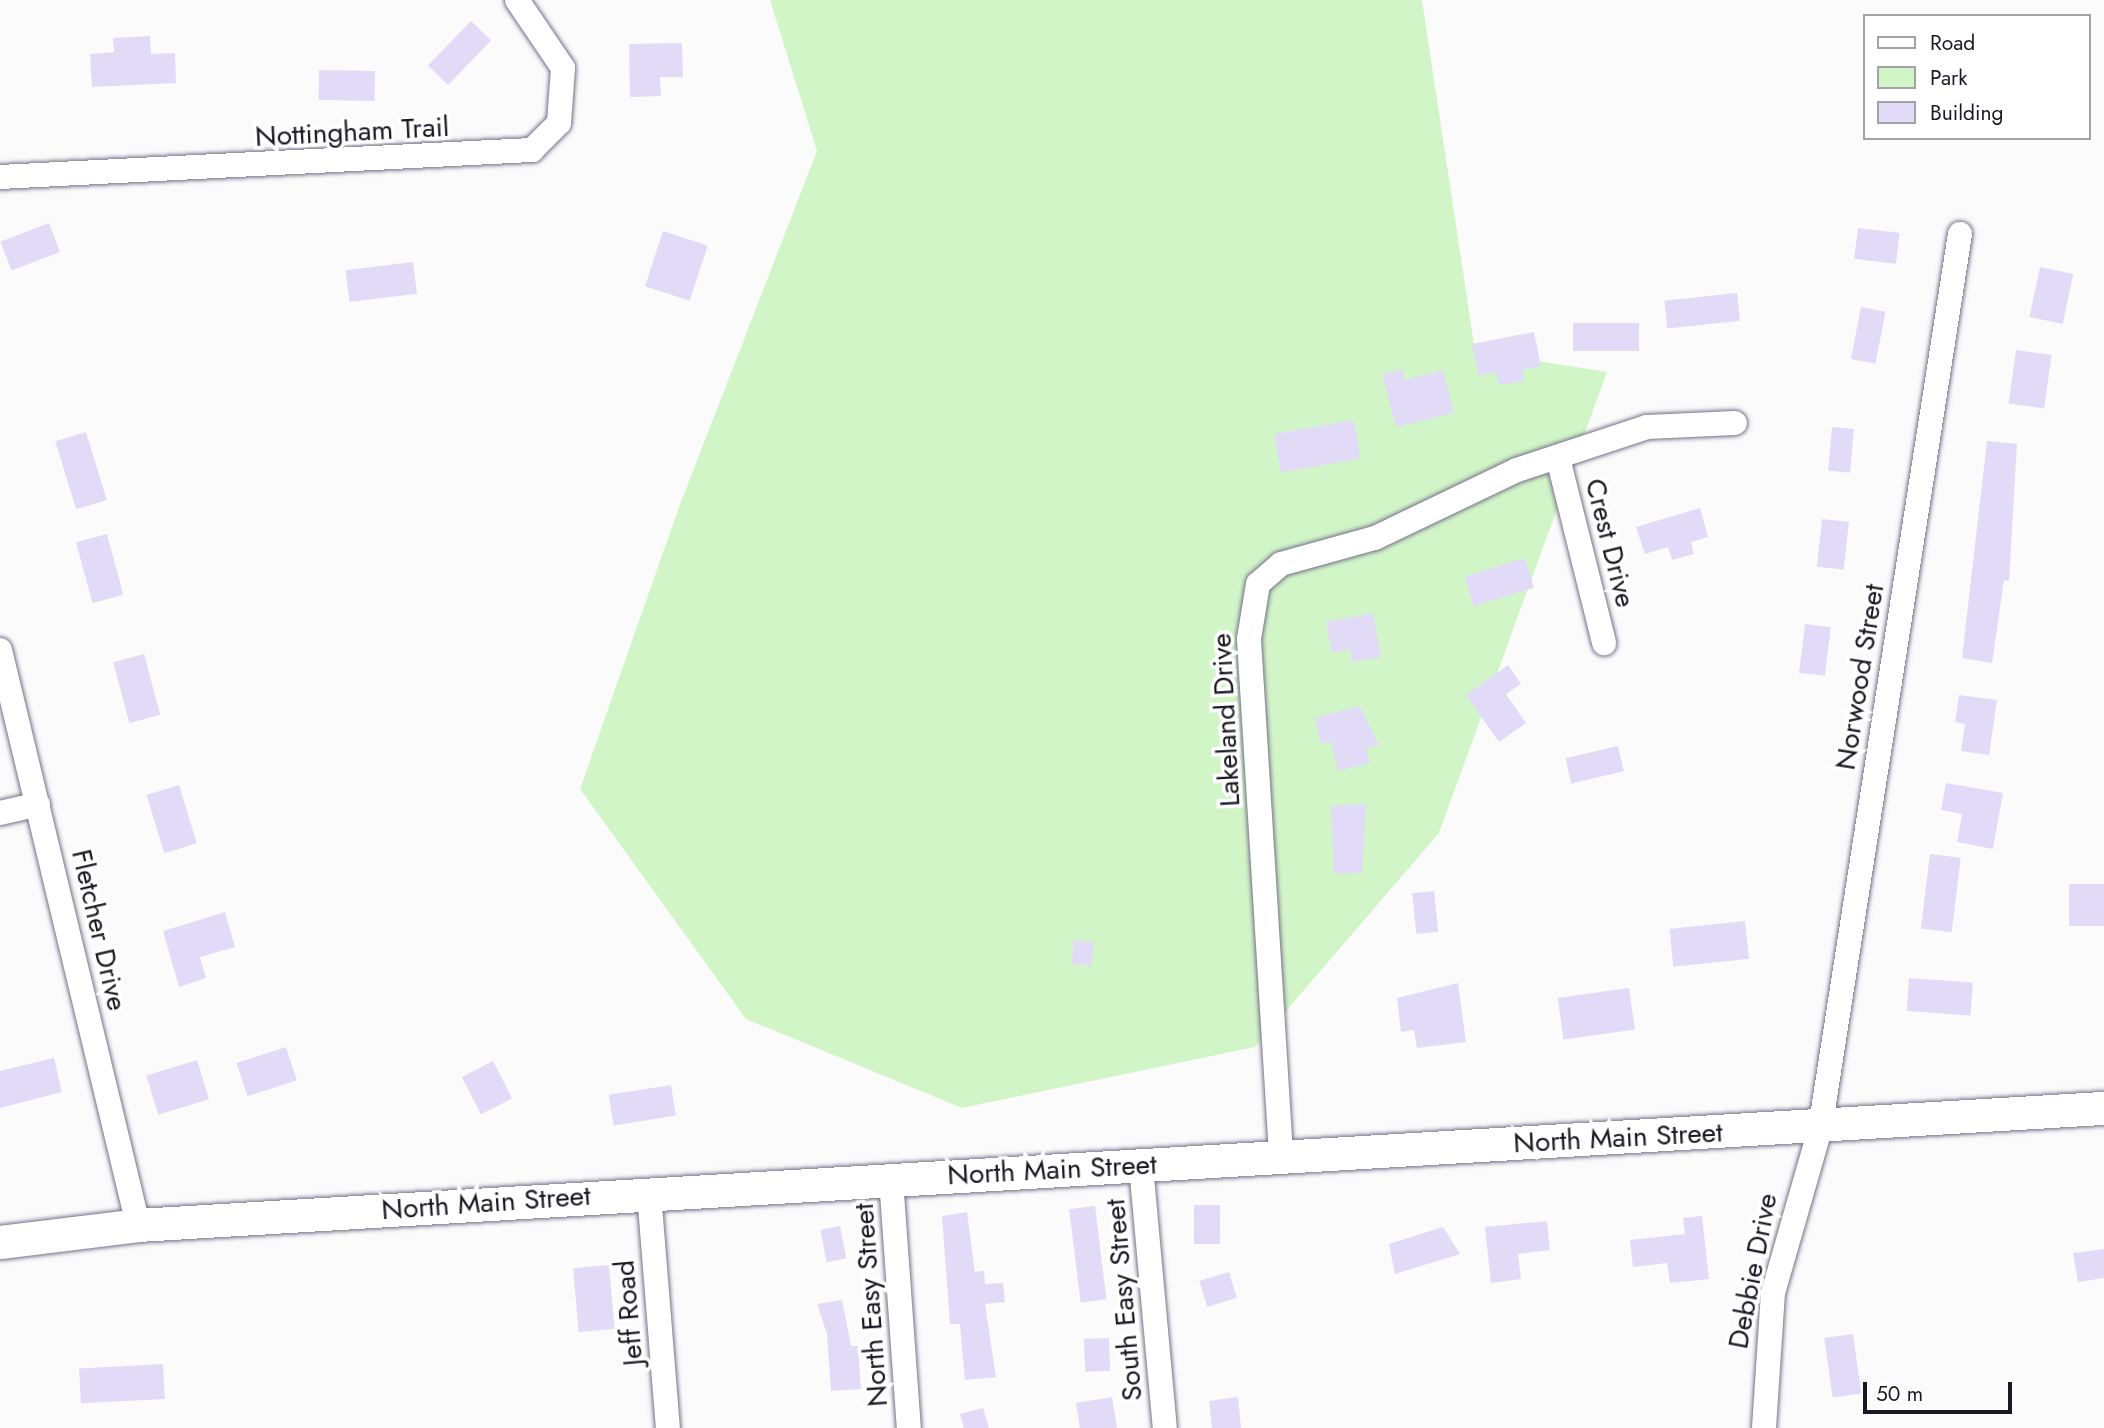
<!DOCTYPE html>
<html>
<head>
<meta charset="utf-8">
<style>
	body { margin:0 }
	#map { position:relative; width:2104px; height:1428px; overflow:hidden; background:#fbfbfb; font-family:Jost,sans-serif }
	div>[style] { position:absolute }
	[style*='--x'] { left:calc(var(--x)*1px); top:calc(var(--y)*1px); width:calc(var(--w)*1px); rotate:calc(var(--a)*1deg) }
	.green>* { inset:0; background:#d2f5c8 }
	.building>* { inset:0; background:#e2dbf8; transform-origin:0 0 }
	.roads { filter:drop-shadow(0 0 2px #77718a) drop-shadow(0 0 2px #77718a) }
	.street>* { height:24px; margin:-12px; padding:0 12px; transform-origin:12px; border-radius:12px; background:#fff }
	.secondary>* { height:33px; margin:-16.5px; padding:0 16.5px; transform-origin:16.5px; border-radius:16.5px; background:#fff }
	span { translate:-50% -50%; white-space:nowrap; text-align:center; line-height:1.15; -webkit-text-stroke:7px #fff; paint-order:stroke }
	.street-label { font-size:28px; color:#1a1822 }
	.legend { position:absolute; left:1863px; top:14px; width:228px; height:126px; box-sizing:border-box; background:#fff; border:2px solid #a3a3a7; margin:0; padding:9px 12px; list-style:none; font-size:21px; color:#1a1822 }
	.legend li { display:flex; align-items:center; gap:14px; height:35px }
	.legend b { width:35px; border:2px solid #a3a3a7 }
	.scale { position:absolute; left:1863px; top:1382px; width:149px; height:32px; box-sizing:border-box; border:4px solid #1a1822; border-top:0; padding-left:9px; font-size:21px; line-height:24px; white-space:nowrap; color:#1a1822; -webkit-text-stroke:5px #fff; paint-order:stroke }
</style>
</head>
<body>
<div id="map">
	<div class="green">
		<div style="clip-path:polygon(770px 0,1422px 0,1475px 351px,1607px 372px,1439px 833px,1255px 1047px,962px 1108px,746px 1019px,580px 789px,679px 507px,817px 151px)"></div>
	</div>
	<div class="building">
		<div style="left:471px;top:21px;width:28px;height:62px;rotate:44deg"></div>
		<div style="clip-path:polygon(150px 36px,151px 54px,175px 53px,176px 83px,92px 87px,90px 54px,114px 52px,113px 38px)"></div>
		<div style="clip-path:polygon(682px 43px,683px 77px,660px 77px,661px 96px,630px 97px,629px 44px)"></div>
		<div style="left:319px;top:70px;width:56px;height:30px;rotate:1deg"></div>
		<div style="left:49px;top:223px;width:31px;height:52px;rotate:69deg"></div>
		<div style="left:1858px;top:228px;width:42px;height:31px;rotate:7deg"></div>
		<div style="left:663px;top:231px;width:47px;height:58px;rotate:18deg"></div>
		<div style="left:413px;top:262px;width:32px;height:68px;rotate:83deg"></div>
		<div style="left:2040px;top:267px;width:34px;height:51px;rotate:12deg"></div>
		<div style="left:1737px;top:293px;width:28px;height:73px;rotate:84deg"></div>
		<div style="left:1861px;top:307px;width:25px;height:53px;rotate:11deg"></div>
		<div style="left:1639px;top:323px;width:28px;height:66px;rotate:90deg"></div>
		<div style="clip-path:polygon(1534px 332px,1541px 366px,1522px 370px,1524px 381px,1499px 385px,1496px 372px,1479px 376px,1472px 344px)"></div>
		<div style="left:2016px;top:350px;width:36px;height:54px;rotate:8deg"></div>
		<div style="clip-path:polygon(1402px 369px,1405px 380px,1443px 370px,1454px 413px,1396px 427px,1382px 374px)"></div>
		<div style="left:1354px;top:420px;width:39px;height:81px;rotate:80deg"></div>
		<div style="left:1832px;top:427px;width:22px;height:44px;rotate:5deg"></div>
		<div style="left:86px;top:432px;width:71px;height:32px;rotate:73deg"></div>
		<div style="clip-path:polygon(1987px 441px,2017px 444px,2009px 581px,2004px 580px,1992px 663px,1962px 658px)"></div>
		<div style="clip-path:polygon(1700px 508px,1708px 537px,1691px 542px,1694px 554px,1672px 560px,1668px 547px,1645px 554px,1636px 527px)"></div>
		<div style="left:1822px;top:519px;width:27px;height:48px;rotate:6deg"></div>
		<div style="left:107px;top:534px;width:63px;height:32px;rotate:75deg"></div>
		<div style="left:1525px;top:558px;width:31px;height:63px;rotate:73deg"></div>
		<div style="clip-path:polygon(1373px 613px,1381px 657px,1352px 662px,1350px 649px,1332px 653px,1326px 622px)"></div>
		<div style="left:1805px;top:624px;width:26px;height:49px;rotate:7deg"></div>
		<div style="left:144px;top:654px;width:63px;height:32px;rotate:75deg"></div>
		<div style="clip-path:polygon(1508px 665px,1521px 684px,1506px 694px,1526px 723px,1499px 742px,1466px 695px)"></div>
		<div style="clip-path:polygon(1959px 695px,1997px 700px,1989px 755px,1961px 751px,1965px 724px,1955px 722px)"></div>
		<div style="clip-path:polygon(1360px 706px,1379px 745px,1366px 748px,1370px 763px,1338px 771px,1331px 741px,1321px 744px,1315px 718px)"></div>
		<div style="left:1618px;top:746px;width:26px;height:54px;rotate:77deg"></div>
		<div style="clip-path:polygon(1946px 783px,2003px 793px,1993px 849px,1957px 842px,1962px 814px,1941px 810px)"></div>
		<div style="left:179px;top:785px;width:61px;height:34px;rotate:73deg"></div>
		<div style="clip-path:polygon(1366px 804px,1362px 873px,1334px 874px,1331px 806px)"></div>
		<div style="left:1930px;top:854px;width:31px;height:75px;rotate:7deg"></div>
		<div style="left:2104px;top:884px;width:42px;height:35px;rotate:90deg"></div>
		<div style="left:1434px;top:891px;width:41px;height:22px;rotate:84deg"></div>
		<div style="clip-path:polygon(225px 912px,235px 947px,200px 957px,206px 978px,179px 987px,163px 931px)"></div>
		<div style="left:1745px;top:921px;width:38px;height:76px;rotate:84deg"></div>
		<div style="left:1074px;top:940px;width:20px;height:24px;rotate:6deg"></div>
		<div style="left:1909px;top:978px;width:64px;height:33px;rotate:4deg"></div>
		<div style="clip-path:polygon(1458px 983px,1466px 1042px,1417px 1048px,1414px 1030px,1401px 1032px,1397px 998px)"></div>
		<div style="left:1629px;top:988px;width:42px;height:72px;rotate:82deg"></div>
		<div style="left:286px;top:1047px;width:35px;height:52px;rotate:72deg"></div>
		<div style="clip-path:polygon(54px 1058px,62px 1092px,0 1108px,0 1071px)"></div>
		<div style="left:197px;top:1060px;width:41px;height:53px;rotate:73deg"></div>
		<div style="left:493px;top:1061px;width:42px;height:35px;rotate:63deg"></div>
		<div style="left:671px;top:1085px;width:31px;height:63px;rotate:81deg"></div>
		<div style="left:1194px;top:1205px;width:26px;height:39px"></div>
		<div style="left:1095px;top:1206px;width:94px;height:26px;rotate:83deg"></div>
		<div style="clip-path:polygon(967px 1212px,975px 1272px,984px 1271px,985px 1284px,1003px 1283px,1005px 1302px,985px 1304px,996px 1377px,965px 1380px,960px 1324px,950px 1324px,942px 1216px)"></div>
		<div style="clip-path:polygon(1702px 1216px,1709px 1279px,1670px 1283px,1667px 1263px,1633px 1267px,1630px 1240px,1685px 1234px,1683px 1218px)"></div>
		<div style="clip-path:polygon(1547px 1221px,1550px 1250px,1518px 1254px,1521px 1279px,1491px 1283px,1485px 1227px)"></div>
		<div style="left:840px;top:1226px;width:33px;height:20px;rotate:79deg"></div>
		<div style="clip-path:polygon(1443px 1227px,1460px 1254px,1395px 1274px,1389px 1244px)"></div>
		<div style="clip-path:polygon(2104px 1249px,2104px 1278px,2078px 1282px,2073px 1253px)"></div>
		<div style="left:609px;top:1265px;width:64px;height:36px;rotate:85deg"></div>
		<div style="left:1229px;top:1272px;width:27px;height:31px;rotate:73deg"></div>
		<div style="clip-path:polygon(842px 1300px,851px 1346px,858px 1346px,861px 1389px,831px 1391px,827px 1334px,817px 1304px)"></div>
		<div style="left:1853px;top:1334px;width:60px;height:29px;rotate:82deg"></div>
		<div style="left:1109px;top:1338px;width:33px;height:25px;rotate:88deg"></div>
		<div style="left:163px;top:1364px;width:35px;height:84px;rotate:87deg"></div>
		<div style="clip-path:polygon(1112px 1397px,1117px 1428px,1080px 1428px,1076px 1403px)"></div>
		<div style="clip-path:polygon(1238px 1397px,1241px 1428px,1212px 1428px,1209px 1401px)"></div>
		<div style="clip-path:polygon(983px 1408px,989px 1428px,964px 1428px,960px 1414px)"></div>
	</div>
	<div class="roads">
		<div class="street">
			<div style="--x:0;--y:177;--w:533;--a:-2.91"></div>
			<div style="--x:532;--y:150;--w:38;--a:-45"></div>
			<div style="--x:559;--y:123;--w:55;--a:-85.8"></div>
			<div style="--x:563;--y:68;--w:82;--a:-124.1"></div>
			<div style="--x:1558;--y:458;--w:191;--a:76"></div>
			<div style="--x:0;--y:650;--w:591;--a:76.5"></div>
			<div style="--x:0;--y:813;--w:39;--a:-13"></div>
			<div style="--x:1281;--y:1154;--w:516;--a:-93.56"></div>
			<div style="--x:1249;--y:639;--w:56;--a:-80.7"></div>
			<div style="--x:1258;--y:584;--w:30;--a:-41"></div>
			<div style="--x:1281;--y:564;--w:98;--a:-15.5"></div>
			<div style="--x:1375;--y:538;--w:157;--a:-25.6"></div>
			<div style="--x:1517;--y:470;--w:137;--a:-18.3"></div>
			<div style="--x:1647;--y:427;--w:88;--a:-2.6"></div>
			<div style="--x:1141;--y:1166;--w:263;--a:84.8"></div>
			<div style="--x:891;--y:1179;--w:250;--a:85.9"></div>
			<div style="--x:649;--y:1193;--w:236;--a:85.4"></div>
			<div style="--x:1764;--y:1428;--w:135;--a:-86.2"></div>
			<div style="--x:1773;--y:1293;--w:171;--a:-74"></div>
			<div style="--x:1820;--y:1129;--w:906;--a:-81.11"></div>
		</div>
		<div class="secondary">
			<div style="--x:0;--y:1242;--w:139;--a:-7"></div>
			<div style="--x:138;--y:1225;--w:1969;--a:-3.41"></div>
		</div>
	</div>
	<div class="street-label">
		<span style="left:352px;top:132px;rotate:-3deg">Nottingham Trail</span>
		<span style="left:1610px;top:543px;rotate:76deg">Crest Drive</span>
		<span style="left:1860px;top:677px;rotate:-81deg">Norwood Street</span>
		<span style="left:1226px;top:720px;rotate:-93deg">Lakeland Drive</span>
		<span style="left:99px;top:930px;rotate:77deg">Fletcher Drive</span>
		<span style="left:1618px;top:1138px;rotate:-3deg">North Main Street</span>
		<span style="left:1052px;top:1170px;rotate:-3deg">North Main Street</span>
		<span style="left:486px;top:1203px;rotate:-4deg">North Main Street</span>
		<span style="left:1753px;top:1271px;rotate:-79deg">Debbie Drive</span>
		<span style="left:1124px;top:1300px;rotate:-95deg">South Easy Street</span>
		<span style="left:871px;top:1305px;rotate:-94deg">North Easy Street</span>
		<span style="left:629px;top:1313px;rotate:-95deg">Jeff Road</span>
	</div>
	<ul class="legend">
	<li><b style="height:9px;background:#fff"></b>Road</li>
	<li><b style="height:19px;background:#d2f5c8"></b>Park</li>
	<li><b style="height:19px;background:#e2dbf8"></b>Building</li>
	</ul>
	<div class="scale">50 m</div>
</div>
</body>
</html>
